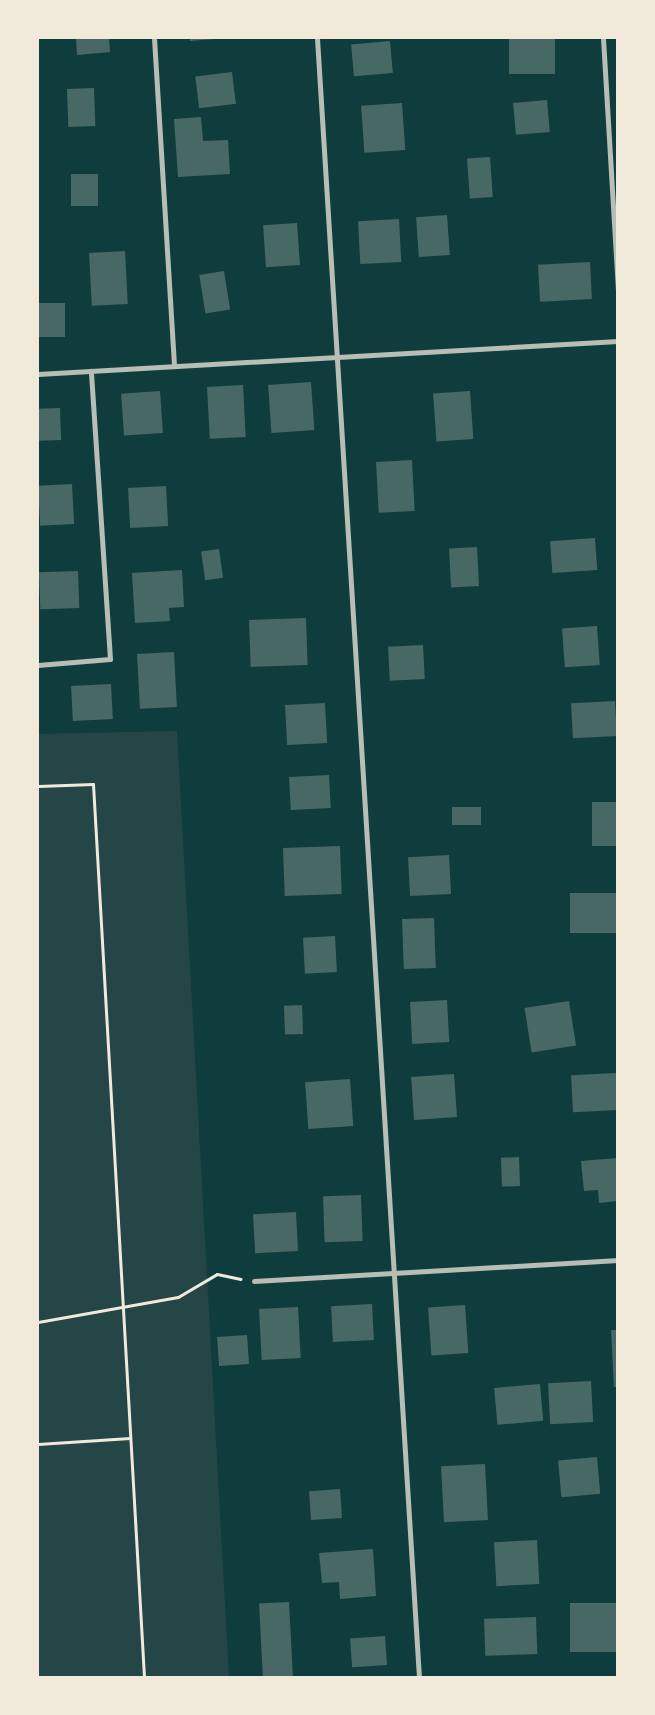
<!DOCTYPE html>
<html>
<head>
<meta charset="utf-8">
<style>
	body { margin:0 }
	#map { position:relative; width:655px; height:1715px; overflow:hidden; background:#0f3d3e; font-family:Karla,sans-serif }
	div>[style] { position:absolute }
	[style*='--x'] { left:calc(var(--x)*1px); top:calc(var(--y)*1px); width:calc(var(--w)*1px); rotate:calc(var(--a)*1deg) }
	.green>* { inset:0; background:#244646 }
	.building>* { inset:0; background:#486865; transform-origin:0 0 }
	.path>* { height:3px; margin:-1.5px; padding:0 1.5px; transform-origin:1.5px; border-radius:1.5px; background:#f1e9da }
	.minor>* { height:5px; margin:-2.5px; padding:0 2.5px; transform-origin:2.5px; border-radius:2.5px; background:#b8beb3 }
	span { translate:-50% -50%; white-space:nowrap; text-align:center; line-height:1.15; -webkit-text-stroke:4.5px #f1e9da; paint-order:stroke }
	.frame { position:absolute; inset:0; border:39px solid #f1e9da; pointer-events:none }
</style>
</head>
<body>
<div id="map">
	<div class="green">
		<div style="clip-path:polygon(177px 731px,229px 1677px,38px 1677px,38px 734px)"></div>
	</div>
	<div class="building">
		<div style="clip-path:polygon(76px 38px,109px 38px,110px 52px,77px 55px)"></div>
		<div style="clip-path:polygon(190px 38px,215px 38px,215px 39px,190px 41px)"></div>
		<div style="left:509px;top:38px;width:46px;height:36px"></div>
		<div style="left:390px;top:41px;width:32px;height:39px;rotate:85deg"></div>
		<div style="left:232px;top:72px;width:32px;height:37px;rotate:83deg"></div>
		<div style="left:94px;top:88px;width:38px;height:27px;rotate:88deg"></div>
		<div style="left:547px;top:100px;width:32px;height:34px;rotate:85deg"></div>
		<div style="left:402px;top:103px;width:47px;height:41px;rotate:86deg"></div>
		<div style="clip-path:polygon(201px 117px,203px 141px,228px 140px,230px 174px,178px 177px,174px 119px)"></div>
		<div style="left:490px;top:157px;width:40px;height:23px;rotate:86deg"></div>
		<div style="left:71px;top:174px;width:27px;height:32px"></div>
		<div style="left:447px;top:215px;width:40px;height:31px;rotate:86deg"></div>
		<div style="left:399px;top:219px;width:43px;height:41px;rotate:87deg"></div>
		<div style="left:297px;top:223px;width:42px;height:34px;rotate:86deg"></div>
		<div style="left:125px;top:251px;width:53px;height:36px;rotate:87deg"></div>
		<div style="left:590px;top:262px;width:37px;height:52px;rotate:87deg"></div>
		<div style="left:224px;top:271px;width:39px;height:25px;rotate:81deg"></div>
		<div style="left:38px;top:303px;width:27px;height:34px"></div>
		<div style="left:311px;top:382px;width:48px;height:43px;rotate:86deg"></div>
		<div style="left:243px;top:385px;width:52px;height:36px;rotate:87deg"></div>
		<div style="left:160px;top:391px;width:42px;height:39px;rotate:86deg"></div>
		<div style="left:470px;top:391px;width:48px;height:37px;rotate:86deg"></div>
		<div style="left:60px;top:408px;width:32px;height:22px;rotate:88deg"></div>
		<div style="left:412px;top:460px;width:51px;height:36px;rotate:87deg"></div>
		<div style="left:72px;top:484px;width:40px;height:34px;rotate:87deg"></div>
		<div style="left:166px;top:486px;width:40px;height:38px;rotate:87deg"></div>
		<div style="left:595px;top:538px;width:32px;height:45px;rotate:86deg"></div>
		<div style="left:477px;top:547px;width:39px;height:28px;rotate:87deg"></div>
		<div style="left:219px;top:549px;width:29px;height:18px;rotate:82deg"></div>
		<div style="clip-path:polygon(182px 570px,184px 607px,169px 608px,170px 621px,135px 623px,132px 573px)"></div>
		<div style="left:78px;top:571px;width:37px;height:39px;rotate:88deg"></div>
		<div style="left:306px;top:618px;width:47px;height:57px;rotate:88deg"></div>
		<div style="left:597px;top:626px;width:39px;height:35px;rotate:86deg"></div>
		<div style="left:423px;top:645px;width:34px;height:35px;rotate:87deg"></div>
		<div style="left:174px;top:652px;width:55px;height:37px;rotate:87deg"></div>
		<div style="left:111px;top:684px;width:35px;height:40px;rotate:87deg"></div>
		<div style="left:615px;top:701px;width:35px;height:44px;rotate:87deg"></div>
		<div style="left:325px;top:703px;width:40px;height:40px;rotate:87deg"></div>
		<div style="left:329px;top:775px;width:33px;height:40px;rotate:87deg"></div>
		<div style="left:618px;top:802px;width:44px;height:26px;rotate:90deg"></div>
		<div style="left:452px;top:807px;width:29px;height:18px"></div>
		<div style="left:340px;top:846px;width:48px;height:57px;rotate:88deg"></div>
		<div style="left:449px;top:855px;width:39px;height:41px;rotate:87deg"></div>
		<div style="left:618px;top:893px;width:40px;height:48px;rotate:90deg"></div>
		<div style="left:434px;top:918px;width:50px;height:32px;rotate:88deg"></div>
		<div style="left:335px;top:936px;width:36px;height:32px;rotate:87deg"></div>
		<div style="left:447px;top:1000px;width:42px;height:37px;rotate:87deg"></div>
		<div style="left:569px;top:1001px;width:45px;height:45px;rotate:81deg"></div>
		<div style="left:302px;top:1005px;width:29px;height:18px;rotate:88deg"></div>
		<div style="left:616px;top:1073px;width:37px;height:45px;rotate:87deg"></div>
		<div style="left:454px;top:1074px;width:43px;height:43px;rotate:86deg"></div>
		<div style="left:350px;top:1079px;width:47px;height:45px;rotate:86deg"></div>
		<div style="left:519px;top:1157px;width:29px;height:18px;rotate:88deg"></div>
		<div style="clip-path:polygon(618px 1158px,618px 1201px,599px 1203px,598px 1190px,584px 1191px,581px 1161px)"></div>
		<div style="left:361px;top:1195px;width:46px;height:38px;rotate:88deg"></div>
		<div style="left:296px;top:1212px;width:39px;height:43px;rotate:87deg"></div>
		<div style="left:372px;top:1304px;width:36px;height:41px;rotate:87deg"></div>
		<div style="left:465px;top:1305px;width:48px;height:37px;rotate:86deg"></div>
		<div style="left:298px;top:1307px;width:51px;height:39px;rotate:87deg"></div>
		<div style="clip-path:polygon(611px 1330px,618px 1330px,618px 1387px,614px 1387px)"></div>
		<div style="left:247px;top:1335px;width:29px;height:30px;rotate:86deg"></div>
		<div style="left:591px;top:1381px;width:41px;height:43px;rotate:87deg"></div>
		<div style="left:540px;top:1384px;width:37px;height:46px;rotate:85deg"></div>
		<div style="left:597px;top:1457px;width:37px;height:39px;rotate:85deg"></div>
		<div style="left:485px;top:1464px;width:56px;height:44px;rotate:87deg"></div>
		<div style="left:340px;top:1489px;width:29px;height:31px;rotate:86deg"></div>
		<div style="left:537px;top:1540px;width:44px;height:43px;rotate:87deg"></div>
		<div style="clip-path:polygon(373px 1549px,376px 1596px,340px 1599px,339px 1582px,322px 1583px,319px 1553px)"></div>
		<div style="left:289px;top:1602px;width:76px;height:30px;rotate:87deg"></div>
		<div style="left:618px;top:1603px;width:49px;height:48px;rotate:90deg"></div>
		<div style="left:536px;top:1617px;width:37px;height:52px;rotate:88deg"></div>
		<div style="left:385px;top:1636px;width:29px;height:35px;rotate:86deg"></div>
	</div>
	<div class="path">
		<div style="--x:38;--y:786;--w:55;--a:-2.1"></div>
		<div style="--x:93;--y:784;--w:895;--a:86.73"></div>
		<div style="--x:38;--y:1322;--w:142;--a:-10.1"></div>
		<div style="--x:178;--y:1297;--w:45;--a:-30.5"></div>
		<div style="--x:217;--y:1274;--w:24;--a:12"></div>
		<div style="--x:38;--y:1444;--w:92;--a:-3.7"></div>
	</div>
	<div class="minor">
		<div style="--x:154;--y:38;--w:328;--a:86.5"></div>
		<div style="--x:317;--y:38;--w:1643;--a:86.44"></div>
		<div style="--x:603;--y:38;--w:253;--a:86.6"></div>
		<div style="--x:38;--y:374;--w:581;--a:-3.26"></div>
		<div style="--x:38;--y:665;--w:72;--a:-4.8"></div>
		<div style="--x:110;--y:659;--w:289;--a:-93.8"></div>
		<div style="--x:254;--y:1281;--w:365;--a:-3.3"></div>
	</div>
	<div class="frame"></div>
</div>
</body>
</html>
